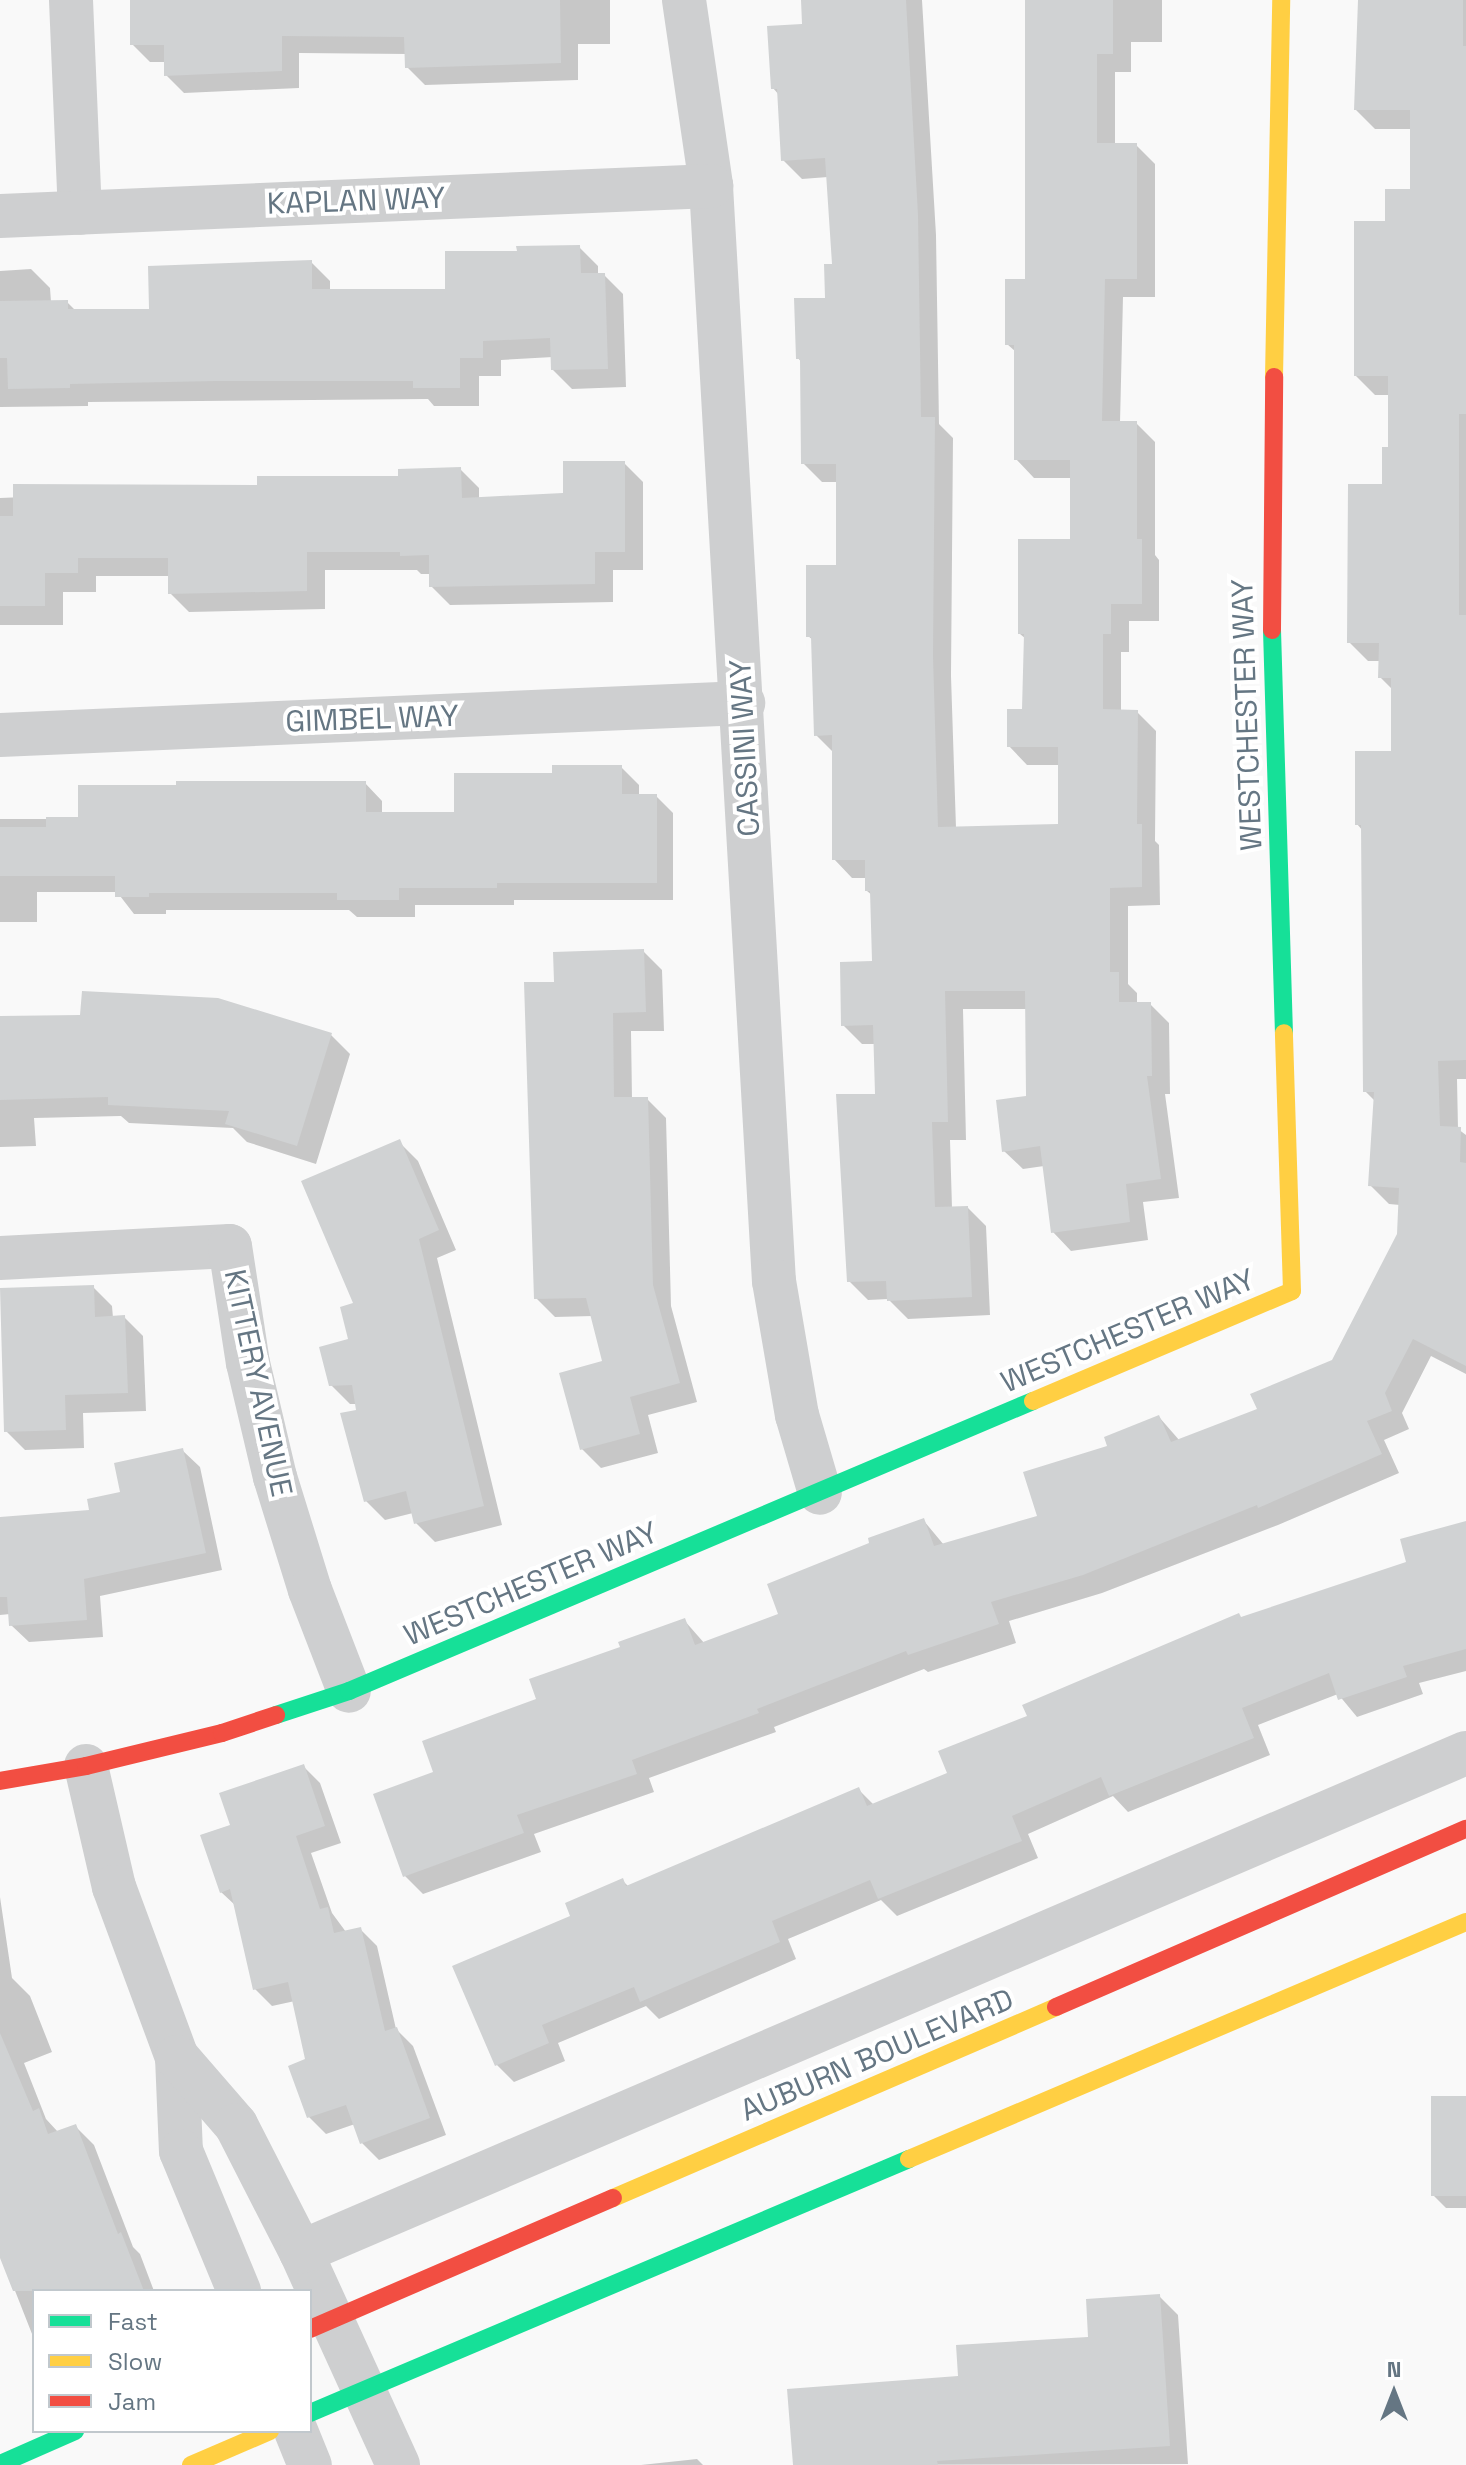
<!DOCTYPE html>
<html>
<head>
<meta charset="utf-8">
<style>
	body { margin:0 }
	#map { position:relative; width:1466px; height:2465px; overflow:hidden; background:#f9f9f9; font-family:"Space Grotesk",sans-serif }
	div>[style] { position:absolute }
	[style*='--x'] { left:calc(var(--x)*1px); top:calc(var(--y)*1px); width:calc(var(--w)*1px); rotate:calc(var(--a)*1deg) }
	.shadow>* { inset:0; background:#0003 }
	.building>* { inset:0; background:#d0d2d3; transform-origin:0 0 }
	.street>* { height:44px; margin:-22px; padding:0 22px; transform-origin:22px; border-radius:22px; background:#cecfd0 }
	.fast>* { height:18px; margin:-9px; padding:0 9px; transform-origin:9px; border-radius:9px; background:#16e098 }
	.slow>* { height:18px; margin:-9px; padding:0 9px; transform-origin:9px; border-radius:9px; background:#ffcf43 }
	.jam>* { height:18px; margin:-9px; padding:0 9px; transform-origin:9px; border-radius:9px; background:#f24e42 }
	span { translate:-50% -50%; white-space:nowrap; text-align:center; line-height:1.15; -webkit-text-stroke:8px #fff; paint-order:stroke }
	.street-label { font-size:30px; color:#657683 }
	.legend { position:absolute; left:32px; top:2289px; width:280px; height:144px; box-sizing:border-box; background:#fff; border:2px solid #c1c8cd; margin:0; padding:10px 14px; list-style:none; font-size:24px; color:#657683 }
	.legend li { display:flex; align-items:center; gap:16px; height:40px }
	.legend b { width:40px; border:2px solid #c1c8cd }
	.north { position:absolute; left:1354px; top:2353px; width:80px; height:80px; -webkit-text-stroke:6px #fff; paint-order:stroke; rotate:0deg; font-size:22px; font-weight:700; line-height:32px; text-align:center; color:#657683 }
	.north::after { content:''; display:block; margin:auto; width:28px; height:36px; background:#657683; clip-path:polygon(50% 0,100% 100%,50% 72%,0 100%) }
</style>
</head>
<body>
<div id="map">
	<div class="shadow">
		<div style="clip-path:polygon(132px 0,610px 0,610px 44px,578px 44px,578px 80px,425px 85px,407px 67px,407px 54px,299px 53px,299px 88px,184px 93px,166px 75px,166px 62px,150px 62px,132px 44px)"></div>
		<div style="clip-path:polygon(803px 0,922px 0,936px 235px,939px 424px,953px 438px,951px 676px,956px 828px,1060px 826px,1060px 765px,1027px 765px,1009px 746px,1024px 711px,1026px 639px,1020px 634px,1072px 541px,1072px 478px,1034px 478px,1016px 459px,1016px 352px,1007px 344px,1027px 281px,1029px 0,1162px 0,1162px 42px,1131px 42px,1131px 72px,1115px 72px,1115px 145px,1136px 145px,1155px 164px,1155px 297px,1123px 297px,1120px 423px,1136px 423px,1155px 442px,1155px 555px,1159px 560px,1159px 621px,1129px 621px,1129px 652px,1121px 652px,1121px 712px,1137px 712px,1156px 731px,1155px 841px,1159px 845px,1160px 905px,1128px 906px,1128px 984px,1137px 993px,1137px 1004px,1150px 1004px,1169px 1023px,1170px 1094px,1165px 1094px,1179px 1198px,1143px 1202px,1148px 1240px,1071px 1251px,1053px 1232px,1044px 1166px,1023px 1169px,1004px 1151px,1028px 1097px,1027px 1009px,963px 1009px,966px 1140px,950px 1140px,952px 1208px,968px 1208px,986px 1226px,990px 1315px,908px 1319px,888px 1299px,868px 1300px,849px 1281px,877px 1096px,875px 1044px,862px 1044px,843px 1025px,874px 963px,873px 896px,867px 891px,867px 878px,852px 878px,834px 859px,834px 753px,816px 735px,813px 640px,808px 636px,838px 567px,838px 482px,822px 482px,803px 463px,802px 363px,798px 358px,827px 300px,834px 266px,828px 177px,802px 179px,783px 160px,779px 95px,773px 88px,804px 26px)"></div>
		<div style="clip-path:polygon(1360px 0,1466px 0,1466px 1079px,1457px 1079px,1458px 1129px,1466px 1135px,1466px 1242px,1400px 1205px,1389px 1204px,1370px 1185px,1375px 1101px,1365px 1091px,1363px 831px,1357px 824px,1393px 753px,1393px 690px,1380px 677px,1381px 661px,1368px 661px,1349px 642px,1390px 449px,1390px 395px,1375px 395px,1356px 376px,1387px 223px,1412px 191px,1412px 129px,1375px 129px,1356px 110px)"></div>
		<div style="clip-path:polygon(579px 247px,598px 266px,598px 275px,604px 275px,623px 294px,626px 387px,572px 389px,553px 370px,553px 357px,501px 360px,501px 376px,479px 376px,479px 406px,434px 406px,428px 399px,88px 402px,88px 406px,0 407px,0 271px,31px 269px,50px 288px,51px 302px,67px 302px,76px 311px,151px 311px,311px 262px,330px 281px,330px 291px,447px 291px,519px 253px)"></div>
		<div style="clip-path:polygon(624px 463px,643px 482px,643px 570px,613px 570px,613px 602px,450px 605px,431px 586px,431px 574px,421px 574px,417px 570px,325px 570px,325px 609px,189px 612px,170px 593px,170px 576px,96px 576px,96px 592px,63px 592px,63px 625px,0 625px,0 498px,259px 487px,400px 478px,460px 469px,479px 488px,479px 499px,565px 495px)"></div>
		<div style="clip-path:polygon(621px 767px,639px 785px,639px 796px,656px 796px,673px 813px,673px 900px,514px 900px,514px 905px,415px 905px,415px 917px,357px 917px,349px 910px,166px 910px,166px 914px,134px 914px,117px 892px,37px 892px,37px 922px,0 922px,0 819px,80px 819px,365px 783px,382px 801px,382px 814px,456px 814px,554px 775px)"></div>
		<div style="clip-path:polygon(643px 951px,662px 970px,664px 1031px,631px 1031px,632px 1099px,647px 1099px,666px 1118px,671px 1306px,697px 1402px,648px 1415px,658px 1453px,601px 1468px,582px 1449px,605px 1363px,593px 1316px,555px 1317px,536px 1298px,556px 984px)"></div>
		<div style="clip-path:polygon(0 1018px,331px 1035px,350px 1054px,316px 1164px,247px 1142px,233px 1128px,129px 1123px,121px 1116px,34px 1118px,36px 1146px,0 1147px)"></div>
		<div style="clip-path:polygon(399px 1142px,418px 1161px,456px 1250px,437px 1258px,502px 1525px,435px 1542px,416px 1523px,413px 1513px,385px 1520px,366px 1501px,357px 1404px,350px 1404px,331px 1385px,350px 1341px,356px 1305px)"></div>
		<div style="clip-path:polygon(1466px 1280px,1466px 1374px,1431px 1356px,1402px 1413px,1409px 1429px,1384px 1440px,1399px 1473px,1278px 1525px,1102px 1593px,1009px 1621px,1016px 1643px,928px 1672px,924px 1669px,774px 1727px,776px 1732px,649px 1778px,654px 1792px,534px 1834px,541px 1852px,423px 1894px,405px 1876px,436px 1774px,539px 1700px,623px 1648px,684px 1620px,705px 1644px,781px 1615px,924px 1521px,944px 1545px,1039px 1517px,1110px 1447px,1159px 1417px,1180px 1441px,1259px 1410px)"></div>
		<div style="clip-path:polygon(93px 1287px,112px 1306px,113px 1318px,124px 1317px,143px 1336px,146px 1411px,83px 1413px,84px 1448px,25px 1450px,6px 1431px)"></div>
		<div style="clip-path:polygon(182px 1450px,200px 1467px,222px 1570px,100px 1596px,103px 1637px,29px 1642px,11px 1625px,10px 1614px,0 1615px,0 1519px,92px 1512px)"></div>
		<div style="clip-path:polygon(1466px 1524px,1466px 1671px,1419px 1683px,1423px 1694px,1357px 1717px,1338px 1694px,1258px 1725px,1270px 1755px,1128px 1812px,1113px 1796px,1028px 1834px,1038px 1858px,897px 1916px,881px 1900px,788px 1939px,796px 1959px,659px 2019px,646px 2006px,558px 2043px,565px 2061px,514px 2082px,496px 2064px,572px 1917px,623px 1881px,629px 1887px,859px 1790px,874px 1805px,950px 1774px,1030px 1717px,1242px 1619px,1408px 1563px)"></div>
		<div style="clip-path:polygon(303px 1766px,320px 1783px,341px 1843px,311px 1853px,332px 1913px,346px 1932px,360px 1929px,377px 1946px,396px 2029px,413px 2046px,446px 2135px,379px 2160px,362px 2143px,355px 2124px,326px 2134px,309px 2117px,308px 2061px,295px 2001px,272px 2006px,255px 1989px,236px 1906px,221px 1892px,233px 1826px)"></div>
		<div style="clip-path:polygon(0 1897px,12px 1978px,30px 1996px,52px 2052px,24px 2063px,46px 2119px,58px 2132px,75px 2126px,94px 2145px,133px 2247px,140px 2254px,154px 2291px,34px 2291px,34px 2339px,10px 2278px,0 2234px)"></div>
		<div style="clip-path:polygon(1466px 2098px,1466px 2208px,1446px 2208px,1433px 2195px)"></div>
		<div style="clip-path:polygon(1159px 2296px,1178px 2315px,1188px 2464px,795px 2465px,960px 2378px,1091px 2339px)"></div>
		<div style="clip-path:polygon(697px 2459px,703px 2465px,641px 2465px)"></div>
	</div>
	<div class="building">
		<div style="clip-path:polygon(130px 0,560px 0,561px 63px,405px 68px,404px 37px,282px 36px,282px 71px,164px 76px,164px 45px,130px 45px)"></div>
		<div style="clip-path:polygon(801px 0,906px 0,918px 215px,921px 417px,935px 417px,933px 656px,938px 827px,1058px 824px,1058px 747px,1007px 747px,1007px 709px,1022px 709px,1024px 634px,1018px 634px,1018px 539px,1070px 539px,1070px 460px,1014px 460px,1014px 345px,1005px 345px,1005px 279px,1025px 279px,1025px 0,1113px 0,1113px 54px,1097px 54px,1097px 143px,1137px 143px,1137px 279px,1105px 279px,1102px 421px,1137px 421px,1137px 539px,1142px 539px,1142px 604px,1111px 604px,1111px 634px,1103px 634px,1103px 709px,1138px 710px,1137px 824px,1142px 824px,1142px 887px,1110px 888px,1110px 972px,1119px 972px,1119px 1002px,1151px 1002px,1152px 1076px,1147px 1076px,1161px 1179px,1126px 1184px,1130px 1222px,1051px 1233px,1040px 1146px,1002px 1152px,996px 1100px,1026px 1096px,1025px 991px,945px 991px,948px 1122px,932px 1122px,935px 1207px,968px 1206px,972px 1297px,887px 1301px,886px 1281px,847px 1282px,836px 1094px,875px 1094px,873px 1025px,841px 1026px,840px 962px,872px 961px,870px 891px,865px 891px,865px 860px,832px 860px,832px 735px,814px 736px,811px 637px,806px 637px,806px 565px,836px 565px,836px 464px,801px 464px,800px 359px,796px 359px,794px 298px,825px 298px,824px 264px,832px 264px,825px 158px,781px 161px,777px 89px,771px 89px,767px 26px,802px 24px)"></div>
		<div style="clip-path:polygon(1358px 0,1463px 0,1463px 46px,1466px 46px,1466px 414px,1459px 414px,1459px 615px,1466px 615px,1466px 1060px,1438px 1061px,1440px 1126px,1461px 1127px,1460px 1162px,1466px 1163px,1466px 1366px,1413px 1339px,1385px 1393px,1392px 1411px,1367px 1421px,1382px 1454px,1258px 1508px,1257px 1505px,1083px 1575px,991px 1602px,999px 1624px,908px 1655px,906px 1651px,757px 1709px,759px 1713px,632px 1760px,637px 1774px,517px 1815px,524px 1833px,403px 1877px,373px 1794px,433px 1772px,422px 1741px,536px 1699px,529px 1679px,620px 1647px,618px 1642px,685px 1618px,695px 1645px,778px 1614px,767px 1584px,869px 1543px,868px 1538px,924px 1518px,934px 1546px,1037px 1516px,1023px 1472px,1107px 1446px,1104px 1437px,1159px 1415px,1171px 1442px,1257px 1409px,1250px 1394px,1332px 1360px,1397px 1234px,1399px 1188px,1368px 1186px,1374px 1092px,1363px 1092px,1361px 825px,1355px 825px,1355px 751px,1391px 751px,1391px 678px,1378px 678px,1379px 643px,1347px 643px,1348px 484px,1382px 484px,1382px 447px,1388px 447px,1388px 376px,1354px 376px,1354px 221px,1385px 221px,1385px 189px,1410px 189px,1410px 110px,1354px 110px)"></div>
		<div style="clip-path:polygon(580px 245px,581px 273px,605px 273px,608px 369px,551px 370px,550px 338px,483px 341px,483px 358px,460px 358px,460px 388px,413px 388px,413px 381px,216px 381px,70px 384px,70px 388px,8px 389px,7px 358px,0 358px,0 301px,68px 300px,68px 309px,149px 309px,148px 266px,312px 260px,312px 289px,445px 289px,445px 251px,517px 251px,516px 246px)"></div>
		<div style="clip-path:polygon(563px 461px,625px 461px,625px 552px,595px 552px,595px 584px,429px 587px,429px 555px,400px 556px,400px 552px,307px 552px,307px 591px,168px 594px,168px 558px,78px 558px,78px 573px,45px 573px,45px 606px,0 606px,0 516px,13px 516px,13px 484px,257px 485px,257px 476px,398px 476px,398px 469px,461px 467px,462px 498px,563px 493px)"></div>
		<div style="clip-path:polygon(552px 765px,622px 765px,622px 794px,657px 794px,657px 883px,497px 883px,497px 888px,399px 888px,399px 900px,337px 900px,337px 893px,149px 893px,149px 897px,115px 897px,115px 876px,0 876px,0 827px,46px 827px,46px 817px,78px 817px,78px 785px,176px 785px,176px 781px,366px 781px,366px 812px,454px 812px,454px 773px,552px 773px)"></div>
		<div style="clip-path:polygon(644px 949px,646px 1012px,613px 1013px,614px 1097px,648px 1097px,653px 1285px,680px 1383px,630px 1397px,640px 1434px,580px 1450px,559px 1373px,602px 1361px,586px 1298px,534px 1299px,524px 982px,554px 982px,553px 952px)"></div>
		<div style="clip-path:polygon(82px 991px,218px 998px,332px 1033px,297px 1146px,225px 1124px,229px 1111px,108px 1105px,108px 1097px,0 1100px,0 1016px,80px 1015px)"></div>
		<div style="clip-path:polygon(400px 1139px,439px 1230px,419px 1239px,484px 1506px,414px 1524px,406px 1491px,364px 1502px,340px 1413px,356px 1410px,352px 1385px,329px 1386px,319px 1347px,348px 1339px,340px 1307px,353px 1303px,301px 1181px)"></div>
		<div style="clip-path:polygon(94px 1285px,95px 1317px,125px 1315px,128px 1393px,65px 1395px,66px 1430px,4px 1432px,0 1288px)"></div>
		<div style="clip-path:polygon(183px 1448px,206px 1553px,84px 1579px,87px 1620px,9px 1626px,7px 1597px,0 1597px,0 1517px,89px 1510px,87px 1499px,120px 1492px,114px 1463px)"></div>
		<div style="clip-path:polygon(1466px 1521px,1466px 1649px,1403px 1666px,1407px 1677px,1338px 1700px,1329px 1673px,1242px 1708px,1254px 1738px,1109px 1796px,1101px 1777px,1012px 1816px,1022px 1841px,878px 1899px,870px 1880px,772px 1921px,780px 1942px,640px 2002px,634px 1987px,542px 2025px,549px 2043px,495px 2066px,452px 1966px,570px 1916px,565px 1903px,623px 1878px,626px 1886px,859px 1787px,867px 1806px,947px 1773px,938px 1751px,1027px 1716px,1022px 1705px,1239px 1613px,1241px 1617px,1406px 1562px,1400px 1539px)"></div>
		<div style="clip-path:polygon(304px 1764px,325px 1826px,296px 1836px,320px 1909px,328px 1907px,334px 1933px,361px 1927px,385px 2031px,397px 2027px,430px 2118px,360px 2144px,346px 2105px,307px 2118px,288px 2066px,305px 2059px,288px 1982px,253px 1990px,230px 1889px,220px 1893px,200px 1835px,230px 1825px,219px 1793px)"></div>
		<div style="clip-path:polygon(0 2033px,33px 2111px,39px 2108px,48px 2134px,76px 2124px,118px 2234px,121px 2232px,144px 2291px,13px 2291px,0 2258px)"></div>
		<div style="left:1431px;top:2096px;width:35px;height:100px"></div>
		<div style="clip-path:polygon(1160px 2294px,1170px 2446px,937px 2461px,938px 2465px,793px 2465px,787px 2389px,958px 2376px,956px 2345px,1088px 2337px,1086px 2299px)"></div>
	</div>
	<div class="street">
		<div style="--x:71;--y:0;--w:213;--a:87.6"></div>
		<div style="--x:684;--y:0;--w:188;--a:81.7"></div>
		<div style="--x:711;--y:186;--w:1097;--a:86.71"></div>
		<div style="--x:774;--y:1281;--w:136;--a:80.3"></div>
		<div style="--x:797;--y:1415;--w:81;--a:73.6"></div>
		<div style="--x:0;--y:216;--w:712;--a:-2.42"></div>
		<div style="--x:0;--y:735;--w:744;--a:-2.47"></div>
		<div style="--x:0;--y:1258;--w:230;--a:-3"></div>
		<div style="--x:230;--y:1246;--w:118;--a:81.3"></div>
		<div style="--x:248;--y:1363;--w:117;--a:76.7"></div>
		<div style="--x:275;--y:1477;--w:118;--a:72.8"></div>
		<div style="--x:310;--y:1590;--w:108;--a:68.9"></div>
		<div style="--x:86;--y:1766;--w:124;--a:77"></div>
		<div style="--x:114;--y:1887;--w:181;--a:69.7"></div>
		<div style="--x:177;--y:2057;--w:94;--a:87.6"></div>
		<div style="--x:181;--y:2151;--w:152;--a:67.5"></div>
		<div style="--x:177;--y:2057;--w:90;--a:49.1"></div>
		<div style="--x:236;--y:2125;--w:143;--a:62.9"></div>
		<div style="--x:301;--y:2252;--w:234;--a:65.5"></div>
		<div style="--x:301;--y:2252;--w:1267;--a:-23.19"></div>
		<div style="--x:296;--y:2431;--w:37;--a:68"></div>
	</div>
	<div class="fast">
		<div style="--x:1272;--y:630;--w:403;--a:88.3"></div>
		<div style="--x:276;--y:1715;--w:77;--a:-18.2"></div>
		<div style="--x:349;--y:1691;--w:743;--a:-22.98"></div>
		<div style="--x:310;--y:2413;--w:651;--a:-22.98"></div>
		<div style="--x:0;--y:2464;--w:82;--a:-23.7"></div>
	</div>
	<div class="slow">
		<div style="--x:1274;--y:377;--w:377;--a:-88.9"></div>
		<div style="--x:1033;--y:1401;--w:281;--a:-23"></div>
		<div style="--x:1292;--y:1291;--w:258;--a:-91.8"></div>
		<div style="--x:909;--y:2159;--w:605;--a:-23.05"></div>
		<div style="--x:613;--y:2198;--w:482;--a:-23.3"></div>
		<div style="--x:191;--y:2465;--w:86;--a:-23.3"></div>
	</div>
	<div class="jam">
		<div style="--x:1272;--y:630;--w:253;--a:-89.5"></div>
		<div style="--x:0;--y:1781;--w:87;--a:-9.9"></div>
		<div style="--x:86;--y:1766;--w:140;--a:-13.6"></div>
		<div style="--x:222;--y:1733;--w:57;--a:-18.4"></div>
		<div style="--x:1056;--y:2007;--w:447;--a:-23.5"></div>
		<div style="--x:310;--y:2329;--w:330;--a:-23.4"></div>
	</div>
	<div class="street-label">
		<span style="left:356px;top:201px;rotate:-2deg">KAPLAN WAY</span>
		<span style="left:1247px;top:715px;rotate:-92deg">WESTCHESTER WAY</span>
		<span style="left:372px;top:719px;rotate:-2deg">GIMBEL WAY</span>
		<span style="left:745px;top:748px;rotate:-93deg">CASSINI WAY</span>
		<span style="left:1128px;top:1331px;rotate:-23deg">WESTCHESTER WAY</span>
		<span style="left:258px;top:1383px;rotate:78deg">KITTERY AVENUE</span>
		<span style="left:531px;top:1584px;rotate:-23deg">WESTCHESTER WAY</span>
		<span style="left:877px;top:2055px;rotate:-23deg">AUBURN BOULEVARD</span>
	</div>
	<ul class="legend">
	<li><b style="height:10px;background:#16e098"></b>Fast</li>
	<li><b style="height:10px;background:#ffcf43"></b>Slow</li>
	<li><b style="height:10px;background:#f24e42"></b>Jam</li>
	</ul>
	<div class="north">N</div>
</div>
</body>
</html>
